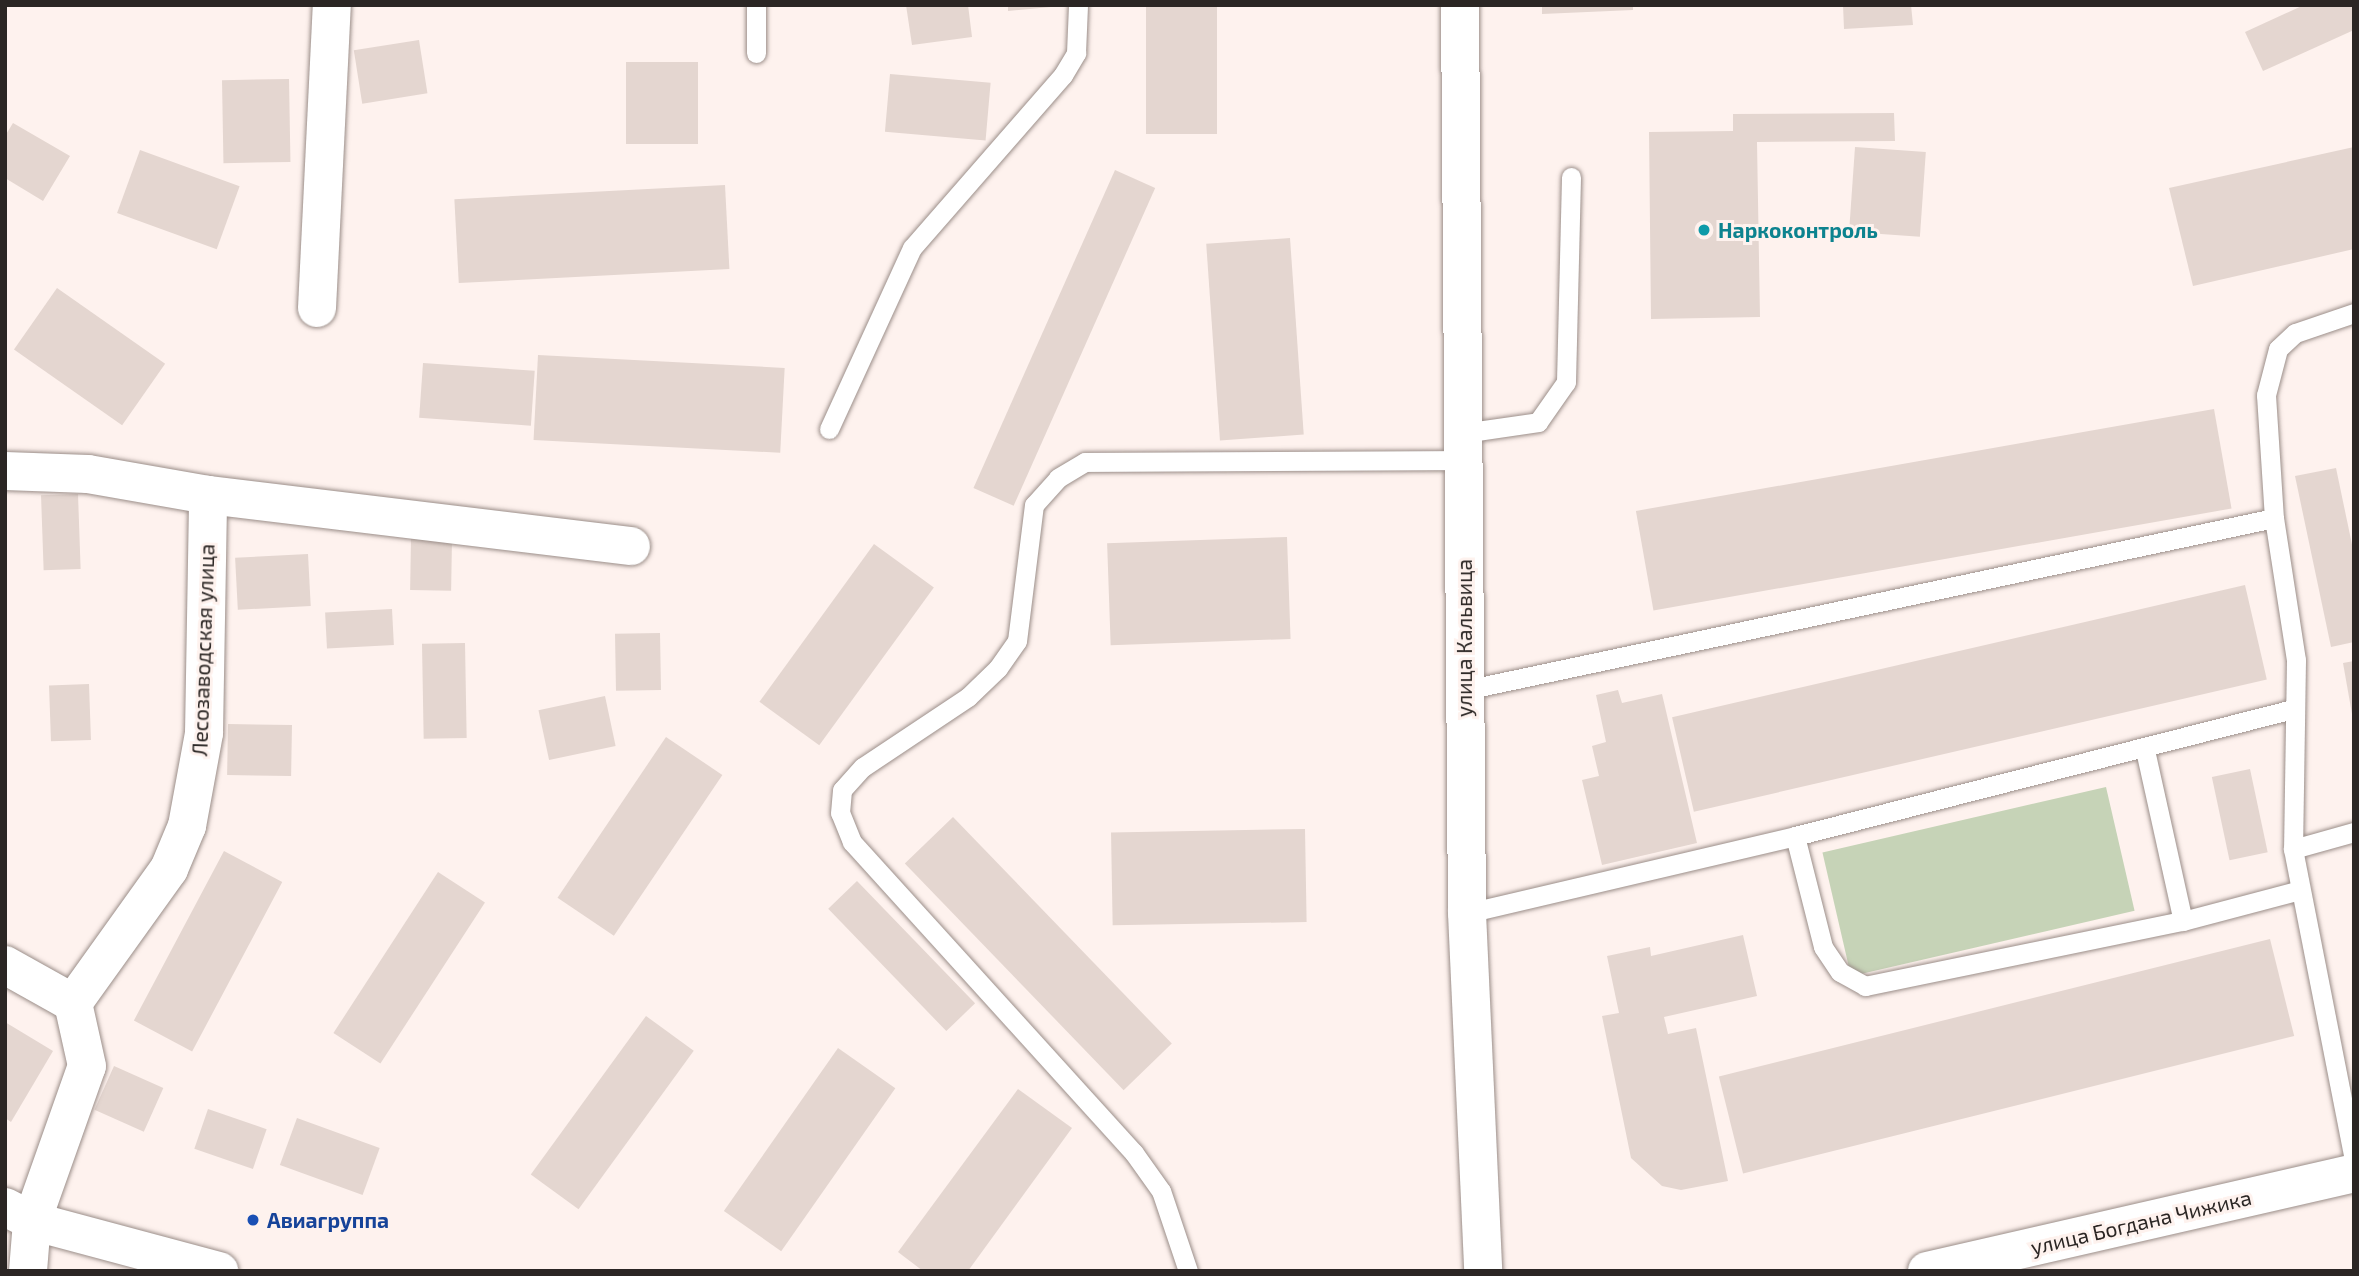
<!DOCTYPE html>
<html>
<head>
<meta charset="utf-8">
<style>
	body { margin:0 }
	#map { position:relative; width:2359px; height:1276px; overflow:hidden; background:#fef2ee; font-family:"Exo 2",sans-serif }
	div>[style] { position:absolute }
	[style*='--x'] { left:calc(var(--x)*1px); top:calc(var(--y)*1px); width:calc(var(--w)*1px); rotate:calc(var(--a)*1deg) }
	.green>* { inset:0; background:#c6d3b7; transform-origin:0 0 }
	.building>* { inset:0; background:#e4d6d0; transform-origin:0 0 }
	.roads { filter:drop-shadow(0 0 2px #9b8e89) drop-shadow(0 0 2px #9b8e89) }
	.service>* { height:19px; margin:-9.5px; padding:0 9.5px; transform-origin:9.5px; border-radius:9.5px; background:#fff }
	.minor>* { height:38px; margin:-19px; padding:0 19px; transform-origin:19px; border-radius:19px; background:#fff }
	.tertiary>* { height:38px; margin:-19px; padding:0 19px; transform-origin:19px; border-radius:19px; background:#fff }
	.secondary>* { height:38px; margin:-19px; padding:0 19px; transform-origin:19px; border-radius:19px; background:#fff }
	.dots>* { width:19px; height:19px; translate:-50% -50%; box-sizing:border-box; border:4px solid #fef2ee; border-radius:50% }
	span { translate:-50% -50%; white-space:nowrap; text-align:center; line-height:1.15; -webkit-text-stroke:6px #fef2ee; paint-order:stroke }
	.culture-label { font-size:21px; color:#0d838f; font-weight:700 }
	.left { translate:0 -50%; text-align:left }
	.street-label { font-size:21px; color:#2b2624 }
	.transit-label { font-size:21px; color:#164399; font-weight:700 }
	.frame { position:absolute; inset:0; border:7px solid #2b2624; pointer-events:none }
</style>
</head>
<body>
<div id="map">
	<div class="green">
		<div style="left:2106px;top:787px;width:127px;height:291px;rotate:77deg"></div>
	</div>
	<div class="building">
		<div style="clip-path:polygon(906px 5px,968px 5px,972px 37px,912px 45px)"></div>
		<div style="clip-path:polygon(1008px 5px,1051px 5px,1051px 7px,1008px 11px)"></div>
		<div style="left:1146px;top:5px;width:71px;height:129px"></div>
		<div style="clip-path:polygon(1542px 5px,1633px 5px,1633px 10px,1542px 14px)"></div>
		<div style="clip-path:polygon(1843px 5px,1911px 5px,1913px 25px,1844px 29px)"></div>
		<div style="clip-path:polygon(2304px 5px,2354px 5px,2354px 30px,2263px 71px,2245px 32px)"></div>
		<div style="left:419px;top:40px;width:54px;height:66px;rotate:81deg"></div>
		<div style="left:626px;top:62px;width:72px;height:82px"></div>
		<div style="left:890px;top:74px;width:101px;height:58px;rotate:5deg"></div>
		<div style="left:289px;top:79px;width:83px;height:67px;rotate:89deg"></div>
		<div style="clip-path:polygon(1894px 113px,1895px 141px,1757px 142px,1760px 317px,1651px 319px,1649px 132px,1733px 131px,1733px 114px)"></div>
		<div style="clip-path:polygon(13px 123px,70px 156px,43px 201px,5px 178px,5px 136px)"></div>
		<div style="left:1855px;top:147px;width:71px;height:85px;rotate:4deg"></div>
		<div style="clip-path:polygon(2354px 147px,2354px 249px,2193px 286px,2169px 188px)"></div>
		<div style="left:140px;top:150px;width:106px;height:67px;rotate:20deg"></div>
		<div style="left:1115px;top:170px;width:44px;height:348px;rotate:24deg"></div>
		<div style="left:725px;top:185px;width:84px;height:271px;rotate:87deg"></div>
		<div style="left:1290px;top:238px;width:197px;height:84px;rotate:86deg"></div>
		<div style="left:57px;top:288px;width:132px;height:75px;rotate:35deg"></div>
		<div style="left:538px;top:355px;width:247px;height:85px;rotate:3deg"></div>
		<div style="left:423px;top:363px;width:112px;height:55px;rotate:4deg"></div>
		<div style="left:2214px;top:409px;width:101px;height:587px;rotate:80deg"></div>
		<div style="clip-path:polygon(2336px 468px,2354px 554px,2354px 642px,2331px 647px,2295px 476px)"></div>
		<div style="left:78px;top:494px;width:75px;height:37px;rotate:88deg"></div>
		<div style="left:1287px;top:537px;width:102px;height:180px;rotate:88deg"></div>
		<div style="left:411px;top:539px;width:41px;height:51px;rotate:1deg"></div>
		<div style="left:874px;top:544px;width:74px;height:195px;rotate:36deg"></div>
		<div style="left:308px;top:554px;width:52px;height:73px;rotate:87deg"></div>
		<div style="left:2245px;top:585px;width:97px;height:588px;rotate:77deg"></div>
		<div style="left:392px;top:609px;width:36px;height:67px;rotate:87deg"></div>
		<div style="left:660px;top:633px;width:57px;height:45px;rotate:89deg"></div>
		<div style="left:465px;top:643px;width:95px;height:43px;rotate:89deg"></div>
		<div style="clip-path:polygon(2354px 661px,2354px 714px,2352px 714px,2343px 663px)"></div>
		<div style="left:89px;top:684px;width:56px;height:40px;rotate:88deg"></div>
		<div style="clip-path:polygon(1618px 690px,1622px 703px,1662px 694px,1697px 843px,1602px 865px,1582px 780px,1599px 776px,1592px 746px,1606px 742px,1596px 695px)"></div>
		<div style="left:605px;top:696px;width:51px;height:68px;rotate:78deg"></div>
		<div style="left:228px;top:724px;width:64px;height:51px;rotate:1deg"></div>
		<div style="left:666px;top:737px;width:68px;height:194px;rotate:34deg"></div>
		<div style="left:2250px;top:769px;width:85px;height:39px;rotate:78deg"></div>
		<div style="left:953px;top:817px;width:315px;height:67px;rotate:46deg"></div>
		<div style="left:1305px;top:829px;width:93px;height:194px;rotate:89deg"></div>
		<div style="left:224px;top:851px;width:66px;height:192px;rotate:28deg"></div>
		<div style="left:438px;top:872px;width:56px;height:192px;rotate:33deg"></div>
		<div style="left:857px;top:881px;width:170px;height:40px;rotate:46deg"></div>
		<div style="clip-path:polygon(1743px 935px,1757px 996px,1664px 1017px,1668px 1034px,1696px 1028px,1728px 1181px,1681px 1190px,1662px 1186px,1631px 1158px,1602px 1016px,1619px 1013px,1607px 956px,1650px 947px,1651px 956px)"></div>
		<div style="left:2270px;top:939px;width:100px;height:568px;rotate:76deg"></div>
		<div style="left:646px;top:1016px;width:59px;height:196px;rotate:36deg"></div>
		<div style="clip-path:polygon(5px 1022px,53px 1051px,11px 1122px,5px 1118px)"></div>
		<div style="left:838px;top:1048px;width:70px;height:199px;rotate:35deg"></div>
		<div style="left:114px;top:1066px;width:54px;height:48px;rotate:24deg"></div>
		<div style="clip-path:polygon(1018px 1089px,1072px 1128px,968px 1271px,923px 1271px,898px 1252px)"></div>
		<div style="left:208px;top:1109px;width:62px;height:42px;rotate:19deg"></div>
		<div style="left:297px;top:1118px;width:88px;height:50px;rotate:20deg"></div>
	</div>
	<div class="roads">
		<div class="service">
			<div style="--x:756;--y:5;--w:48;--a:90"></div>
			<div style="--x:2354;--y:313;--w:62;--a:161.3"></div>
			<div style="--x:2295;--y:333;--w:23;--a:137"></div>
			<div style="--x:2278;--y:349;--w:48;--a:104.6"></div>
			<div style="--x:2266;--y:395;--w:123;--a:86.3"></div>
			<div style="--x:2274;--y:518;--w:144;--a:81.2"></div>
			<div style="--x:2296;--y:660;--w:189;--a:90.9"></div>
			<div style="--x:2293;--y:849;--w:317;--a:78.9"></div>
			<div style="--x:829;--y:429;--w:199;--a:-65.4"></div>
			<div style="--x:912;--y:248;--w:230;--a:-48.9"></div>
			<div style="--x:1063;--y:75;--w:26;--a:-59"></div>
			<div style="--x:1076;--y:53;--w:48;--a:-87.6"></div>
			<div style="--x:1463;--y:433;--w:76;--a:-8.3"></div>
			<div style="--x:1538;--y:422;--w:49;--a:-55"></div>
			<div style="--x:1566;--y:382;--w:205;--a:-88.6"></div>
			<div style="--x:1465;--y:690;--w:827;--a:-12"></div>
			<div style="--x:2293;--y:709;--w:514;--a:165.69"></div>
			<div style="--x:1795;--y:836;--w:114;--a:75.8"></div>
			<div style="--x:1823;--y:947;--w:30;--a:56"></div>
			<div style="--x:1840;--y:972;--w:29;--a:29"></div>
			<div style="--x:1865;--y:986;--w:325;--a:-11.6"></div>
			<div style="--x:2183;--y:921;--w:121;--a:-14.8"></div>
			<div style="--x:2145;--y:750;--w:175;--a:77.5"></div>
			<div style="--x:2293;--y:849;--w:63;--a:-15.6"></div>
			<div style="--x:1467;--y:913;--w:337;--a:-13.2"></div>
			<div style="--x:1188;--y:1271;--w:84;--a:-108.6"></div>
			<div style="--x:1161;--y:1191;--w:47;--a:-125.4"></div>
			<div style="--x:1134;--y:1153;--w:420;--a:-132.2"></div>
			<div style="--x:852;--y:842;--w:31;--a:-112"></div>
			<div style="--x:840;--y:813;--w:23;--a:-85"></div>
			<div style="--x:842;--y:790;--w:31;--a:-48"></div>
			<div style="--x:863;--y:767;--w:126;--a:-33.7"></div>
			<div style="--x:968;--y:697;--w:42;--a:-44"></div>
			<div style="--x:998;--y:668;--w:33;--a:-55"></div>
			<div style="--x:1017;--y:641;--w:137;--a:-82.9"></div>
			<div style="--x:1034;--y:505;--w:36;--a:-48"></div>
			<div style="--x:1058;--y:478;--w:31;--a:-31"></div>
			<div style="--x:1085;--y:462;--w:378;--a:-0.3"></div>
		</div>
		<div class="minor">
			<div style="--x:317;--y:308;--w:303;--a:-87.2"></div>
			<div style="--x:5;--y:471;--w:83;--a:2.1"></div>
			<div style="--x:88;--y:474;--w:122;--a:9.9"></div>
			<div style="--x:208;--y:495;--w:426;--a:6.9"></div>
			<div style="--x:5;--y:965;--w:78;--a:29.2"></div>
			<div style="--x:28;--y:1271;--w:50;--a:-85.4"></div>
			<div style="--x:32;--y:1221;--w:164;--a:-70.5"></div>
			<div style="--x:87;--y:1066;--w:65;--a:-102.5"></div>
			<div style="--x:73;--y:1003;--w:165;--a:-54.4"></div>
			<div style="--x:169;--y:869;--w:47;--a:-67.3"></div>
			<div style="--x:187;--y:826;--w:95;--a:-79.6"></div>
			<div style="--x:204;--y:733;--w:238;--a:-89"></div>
		</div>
		<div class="tertiary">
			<div style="--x:1460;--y:5;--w:908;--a:89.56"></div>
			<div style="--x:1467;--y:913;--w:358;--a:87.4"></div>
		</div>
		<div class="secondary">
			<div style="--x:5;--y:1207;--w:30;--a:27"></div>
			<div style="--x:32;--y:1221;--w:194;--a:15"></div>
			<div style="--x:1927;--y:1271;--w:438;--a:-12.9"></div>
		</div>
	</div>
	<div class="dots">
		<div style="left:1704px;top:230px;background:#0f9aa8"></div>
		<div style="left:253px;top:1220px;background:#1a4fb4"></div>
	</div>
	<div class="culture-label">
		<span class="left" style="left:1718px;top:230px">Наркоконтроль</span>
	</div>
	<div class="street-label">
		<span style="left:1464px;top:638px;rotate:-90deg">улица Кальвица</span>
		<span style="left:203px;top:650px;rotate:-88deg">Лесозаводская улица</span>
		<span style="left:2141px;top:1222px;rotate:-13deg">улица Богдана Чижика</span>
	</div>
	<div class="transit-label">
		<span class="left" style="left:267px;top:1220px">Авиагруппа</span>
	</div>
	<div class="frame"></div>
</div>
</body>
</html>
